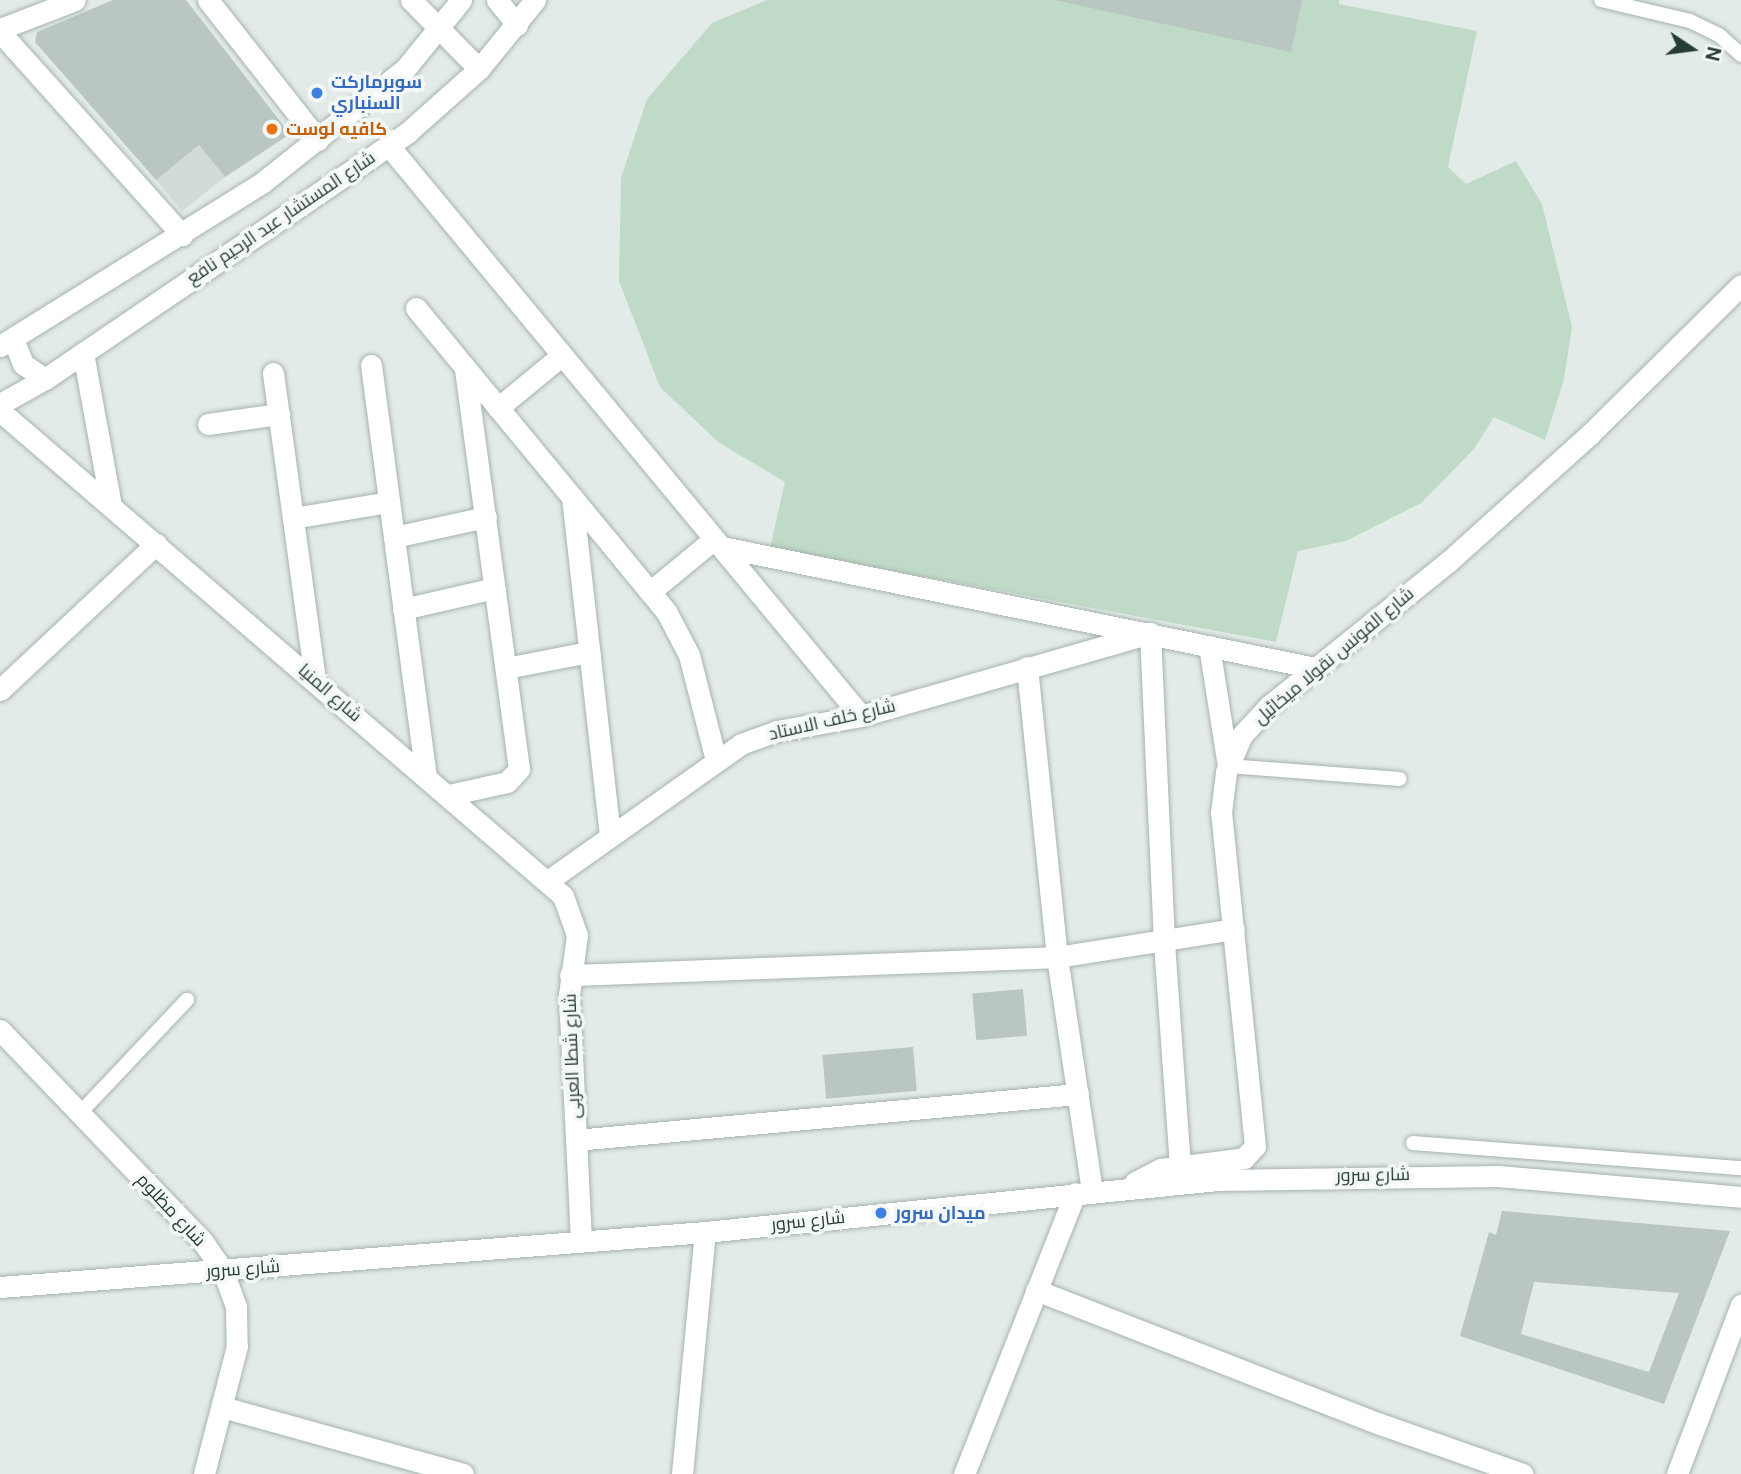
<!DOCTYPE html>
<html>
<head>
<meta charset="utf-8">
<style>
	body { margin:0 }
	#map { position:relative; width:1741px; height:1474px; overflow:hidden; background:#e3ebe8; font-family:"DM Sans",Cairo,sans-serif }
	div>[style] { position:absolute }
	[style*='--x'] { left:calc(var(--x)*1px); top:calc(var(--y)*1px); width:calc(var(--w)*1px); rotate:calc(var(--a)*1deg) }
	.built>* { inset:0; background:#d2dbd7; transform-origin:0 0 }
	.green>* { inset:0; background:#bfdac6 }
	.building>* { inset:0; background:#b9c6c1; transform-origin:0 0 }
	.roads { filter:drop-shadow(0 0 2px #a6b3af) drop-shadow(0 0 2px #a6b3af) }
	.service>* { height:14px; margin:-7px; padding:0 7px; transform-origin:7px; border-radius:7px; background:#fff }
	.minor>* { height:21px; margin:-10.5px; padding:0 10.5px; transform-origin:10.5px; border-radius:10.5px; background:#fff }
	.tertiary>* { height:21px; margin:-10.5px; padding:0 10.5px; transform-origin:10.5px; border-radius:10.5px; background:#fff }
	.dots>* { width:19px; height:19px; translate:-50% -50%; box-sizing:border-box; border:4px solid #f3f8f6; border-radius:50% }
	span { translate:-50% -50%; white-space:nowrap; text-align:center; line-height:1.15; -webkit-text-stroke:7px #f3f8f6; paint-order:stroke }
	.shop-label { font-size:18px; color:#366cbe; font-weight:700 }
	.left { translate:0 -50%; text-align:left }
	.food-label { font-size:18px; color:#c56008; font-weight:700 }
	.street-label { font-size:18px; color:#253b35 }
	.north { position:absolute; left:1657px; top:14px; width:70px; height:70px; -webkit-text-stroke:5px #f3f8f6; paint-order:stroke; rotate:103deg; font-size:19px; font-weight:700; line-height:28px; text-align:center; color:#253b35 }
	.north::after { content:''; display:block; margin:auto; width:24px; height:32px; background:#253b35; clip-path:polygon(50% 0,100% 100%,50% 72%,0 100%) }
</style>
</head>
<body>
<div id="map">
	<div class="built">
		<div style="left:199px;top:145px;width:41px;height:55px;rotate:51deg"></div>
	</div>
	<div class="green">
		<div style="clip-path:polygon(767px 0,1339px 0,1339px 4px,1477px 31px,1448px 167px,1466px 184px,1516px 161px,1542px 204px,1572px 327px,1564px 379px,1545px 440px,1494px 417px,1474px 449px,1421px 503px,1346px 541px,1298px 551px,1276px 642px,770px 548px,785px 482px,718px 442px,660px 387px,619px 281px,621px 178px,647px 99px,712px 23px)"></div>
	</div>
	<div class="building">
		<div style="clip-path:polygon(113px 0,186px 0,290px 134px,225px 177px,199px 145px,156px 180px,35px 42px,37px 32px)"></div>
		<div style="clip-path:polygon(1055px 0,1302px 0,1291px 52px)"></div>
		<div style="left:1023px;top:989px;width:47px;height:51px;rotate:85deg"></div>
		<div style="left:913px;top:1047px;width:44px;height:91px;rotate:85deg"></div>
		<div style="clip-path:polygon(evenodd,1502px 1211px,1730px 1231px,1664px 1404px,1460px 1336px,1489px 1232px,1496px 1235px,1502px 1211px,1534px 1282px,1679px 1293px,1649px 1372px,1521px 1334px,1534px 1282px)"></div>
	</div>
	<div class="roads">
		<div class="service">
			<div style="--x:1601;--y:0;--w:91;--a:13.3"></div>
			<div style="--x:1690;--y:21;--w:32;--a:26"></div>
			<div style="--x:1719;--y:35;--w:30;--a:42"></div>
			<div style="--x:1228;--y:766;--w:172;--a:4.3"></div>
			<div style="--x:80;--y:1113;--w:156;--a:-46.6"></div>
			<div style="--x:1413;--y:1143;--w:329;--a:4.4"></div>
		</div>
		<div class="minor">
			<div style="--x:208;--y:0;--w:178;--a:51.8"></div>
			<div style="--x:0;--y:29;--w:80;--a:-21.1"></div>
			<div style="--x:0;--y:32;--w:273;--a:48.1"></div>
			<div style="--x:389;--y:146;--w:740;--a:50.37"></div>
			<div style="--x:416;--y:308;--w:393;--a:50.5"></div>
			<div style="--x:666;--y:611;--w:50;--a:62.4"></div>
			<div style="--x:689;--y:655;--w:108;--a:75.6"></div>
			<div style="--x:83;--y:353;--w:156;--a:79.6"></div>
			<div style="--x:371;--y:365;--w:414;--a:82.4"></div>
			<div style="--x:273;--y:373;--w:310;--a:82.2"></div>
			<div style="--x:498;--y:408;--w:83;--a:-39.6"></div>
			<div style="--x:0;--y:411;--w:743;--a:40.74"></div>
			<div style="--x:563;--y:896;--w:41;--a:70.3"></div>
			<div style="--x:577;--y:935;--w:61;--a:97.6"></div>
			<div style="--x:569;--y:995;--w:246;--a:87.2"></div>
			<div style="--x:208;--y:424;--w:72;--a:-8"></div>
			<div style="--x:572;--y:497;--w:341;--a:83.6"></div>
			<div style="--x:293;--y:518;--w:97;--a:-9.5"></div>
			<div style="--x:394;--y:537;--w:94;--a:-12.3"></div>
			<div style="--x:722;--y:547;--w:605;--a:11.53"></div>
			<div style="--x:650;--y:592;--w:83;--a:-39.6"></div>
			<div style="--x:403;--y:609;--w:94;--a:-12.9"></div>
			<div style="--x:1209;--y:646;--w:121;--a:81"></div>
			<div style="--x:1027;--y:667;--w:292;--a:84.1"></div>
			<div style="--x:1057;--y:957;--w:237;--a:81.5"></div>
			<div style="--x:506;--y:668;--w:85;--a:-10.9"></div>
			<div style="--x:0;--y:690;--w:214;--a:-43.1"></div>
			<div style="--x:449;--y:795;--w:59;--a:-12.6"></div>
			<div style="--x:507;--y:782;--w:18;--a:-47"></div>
			<div style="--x:519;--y:769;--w:405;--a:-97.7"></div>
			<div style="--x:549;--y:880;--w:235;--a:-35.3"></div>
			<div style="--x:741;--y:744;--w:38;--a:-20"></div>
			<div style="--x:777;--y:731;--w:85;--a:-10.1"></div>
			<div style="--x:861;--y:716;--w:301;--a:-16"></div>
			<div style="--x:1150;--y:633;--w:310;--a:87.4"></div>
			<div style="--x:1164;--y:943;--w:224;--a:85.9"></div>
			<div style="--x:570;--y:975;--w:487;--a:-2.1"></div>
			<div style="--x:1057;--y:957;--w:179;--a:-9"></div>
			<div style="--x:0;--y:1030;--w:294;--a:46.2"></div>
			<div style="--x:203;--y:1242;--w:35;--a:55"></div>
			<div style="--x:223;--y:1271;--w:38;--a:70"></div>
			<div style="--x:236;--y:1307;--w:39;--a:89"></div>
			<div style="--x:237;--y:1346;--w:132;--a:104.5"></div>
			<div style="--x:576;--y:1140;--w:504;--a:-5.24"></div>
			<div style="--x:1036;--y:1290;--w:369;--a:21.3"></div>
			<div style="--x:1380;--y:1424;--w:151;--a:19.3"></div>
			<div style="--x:222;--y:1407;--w:250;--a:15.5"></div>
			<div style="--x:682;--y:1474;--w:243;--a:-84.6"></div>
			<div style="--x:964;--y:1474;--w:302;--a:-68.4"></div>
			<div style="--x:1677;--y:1474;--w:181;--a:-69.3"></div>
		</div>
		<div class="tertiary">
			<div style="--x:411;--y:0;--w:97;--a:45.4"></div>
			<div style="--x:497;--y:0;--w:32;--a:51"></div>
			<div style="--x:13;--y:339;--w:27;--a:68"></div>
			<div style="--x:23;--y:364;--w:27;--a:34"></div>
			<div style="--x:0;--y:346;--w:310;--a:-31.9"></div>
			<div style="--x:263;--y:182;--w:181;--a:-38.5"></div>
			<div style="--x:405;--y:69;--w:89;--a:-50.9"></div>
			<div style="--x:0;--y:404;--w:51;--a:-29.1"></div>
			<div style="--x:45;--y:379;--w:439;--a:-34.2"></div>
			<div style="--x:408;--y:132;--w:95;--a:-41.6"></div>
			<div style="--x:479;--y:69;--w:89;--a:-50.9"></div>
			<div style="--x:1135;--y:1182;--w:29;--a:-27"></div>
			<div style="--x:1161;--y:1169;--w:84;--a:-7.5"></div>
			<div style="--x:1244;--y:1158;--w:16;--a:-47"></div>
			<div style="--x:1255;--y:1146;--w:335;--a:-95.8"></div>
			<div style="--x:1221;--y:813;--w:41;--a:-83"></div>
			<div style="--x:1226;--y:772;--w:40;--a:-66.6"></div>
			<div style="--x:1242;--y:735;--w:41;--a:-47"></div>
			<div style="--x:1270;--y:705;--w:228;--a:-38.8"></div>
			<div style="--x:1448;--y:562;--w:191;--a:-42"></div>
			<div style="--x:1590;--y:434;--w:212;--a:-44.6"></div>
			<div style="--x:0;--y:1287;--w:707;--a:-4.46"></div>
			<div style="--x:705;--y:1232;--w:516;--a:-5.79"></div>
			<div style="--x:1218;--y:1180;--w:280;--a:-0.8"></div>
			<div style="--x:1498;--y:1176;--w:244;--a:4.9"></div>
		</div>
	</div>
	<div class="dots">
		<div style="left:317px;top:93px;background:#3f7fe0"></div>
		<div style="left:272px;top:129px;background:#e8710a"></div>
		<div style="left:881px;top:1213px;background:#3f7fe0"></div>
	</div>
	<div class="shop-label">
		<span class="left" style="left:331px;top:93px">سوبرماركت<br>السنباري</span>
		<span class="left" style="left:895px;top:1213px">ميدان سرور</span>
	</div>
	<div class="food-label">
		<span class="left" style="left:286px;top:129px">كافيه لوست</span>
	</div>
	<div class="street-label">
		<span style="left:281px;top:218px;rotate:-34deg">شارع المستشار عبد الرحيم نافع</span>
		<span style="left:1334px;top:656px;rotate:-40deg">شارع الفونس نقولا ميخائيل</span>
		<span style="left:330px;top:693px;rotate:41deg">شارع المنيا</span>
		<span style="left:832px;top:720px;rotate:-13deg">شارع خلف الاستاد</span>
		<span style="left:572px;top:1056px;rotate:-92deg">شارع شطا العربى</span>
		<span style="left:1373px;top:1175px;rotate:-1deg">شارع سرور</span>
		<span style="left:171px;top:1210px;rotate:47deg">شارع مظلوم</span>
		<span style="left:808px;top:1221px;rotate:-6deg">شارع سرور</span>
		<span style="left:243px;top:1269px;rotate:-4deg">شارع سرور</span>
	</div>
	<div class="north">N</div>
</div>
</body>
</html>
